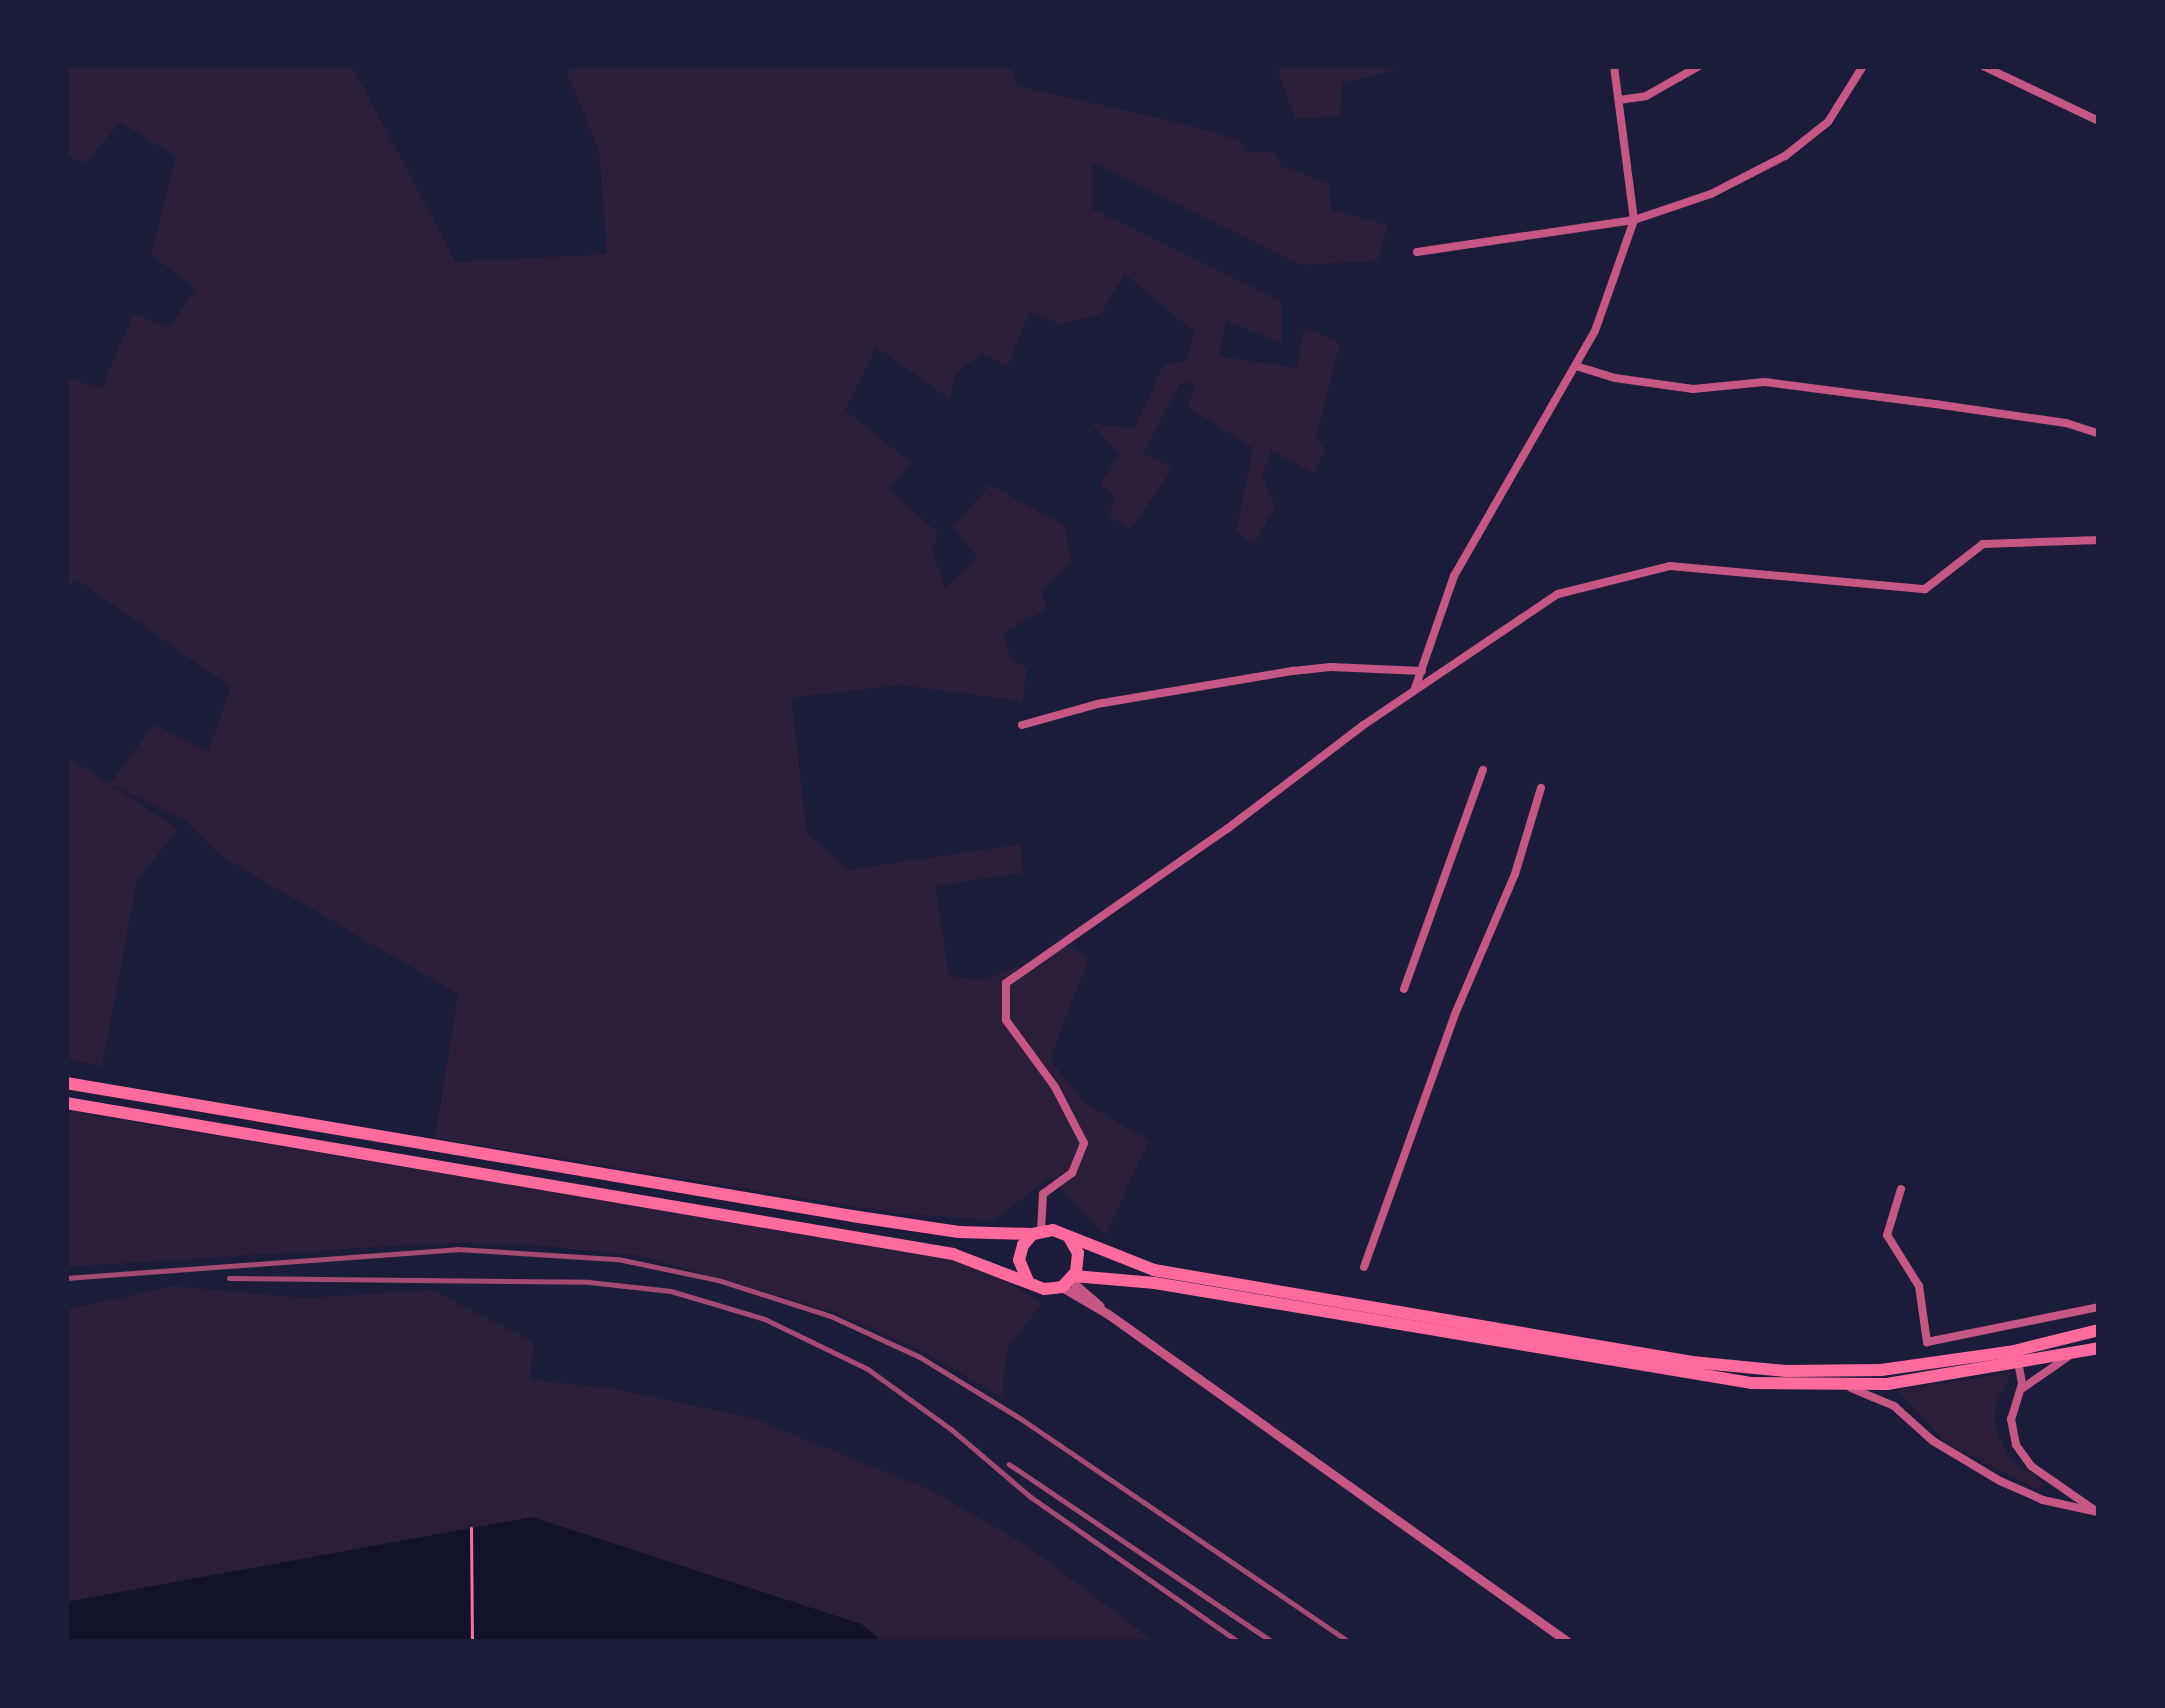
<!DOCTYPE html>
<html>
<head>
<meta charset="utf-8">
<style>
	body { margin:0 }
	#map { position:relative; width:2165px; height:1708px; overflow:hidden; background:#1b1b3a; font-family:"IBM Plex Sans",sans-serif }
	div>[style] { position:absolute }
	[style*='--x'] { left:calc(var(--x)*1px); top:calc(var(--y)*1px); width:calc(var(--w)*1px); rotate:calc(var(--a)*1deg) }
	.green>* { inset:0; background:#2a1e3b }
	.water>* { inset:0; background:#12122b }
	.path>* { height:3px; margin:-1.5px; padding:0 1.5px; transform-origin:1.5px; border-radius:1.5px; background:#ff6b9d }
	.minor>* { height:8px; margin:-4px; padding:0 4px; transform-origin:4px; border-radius:4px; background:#c65784 }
	.tertiary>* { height:9px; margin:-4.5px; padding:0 4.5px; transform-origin:4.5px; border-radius:4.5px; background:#c65784 }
	.trunk>* { height:12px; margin:-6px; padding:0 6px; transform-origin:6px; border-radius:6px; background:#ff6b9d }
	.rail>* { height:4.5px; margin:-2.25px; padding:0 2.25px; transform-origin:2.25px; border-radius:2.25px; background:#a44b75 }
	span { translate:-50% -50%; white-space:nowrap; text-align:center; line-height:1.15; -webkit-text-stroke:12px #1b1b3a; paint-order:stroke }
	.frame { position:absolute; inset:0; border:69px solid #1b1b3a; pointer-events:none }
</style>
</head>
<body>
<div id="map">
	<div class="green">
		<div style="clip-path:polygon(66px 66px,352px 66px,456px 262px,607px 254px,599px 151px,567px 72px,573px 66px,1013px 66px,1016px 86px,1177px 122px,1239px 140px,1245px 152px,1273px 152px,1281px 166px,1330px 184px,1331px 210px,1388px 225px,1377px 261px,1301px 265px,1092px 162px,1092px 209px,1281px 301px,1282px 343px,1226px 321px,1219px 356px,1297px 368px,1304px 327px,1340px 344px,1316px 438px,1325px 449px,1313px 473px,1271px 450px,1262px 476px,1275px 506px,1254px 545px,1236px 531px,1253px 448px,1188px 407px,1195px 382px,1180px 384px,1143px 453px,1173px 468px,1130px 530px,1109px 515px,1115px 497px,1101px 483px,1120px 455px,1091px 423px,1134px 429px,1164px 364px,1187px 361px,1194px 332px,1125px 274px,1100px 314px,1061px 324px,1029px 312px,1008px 366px,983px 353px,956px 373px,949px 398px,876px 347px,845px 410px,911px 463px,888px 489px,938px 533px,932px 550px,945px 588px,977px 558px,953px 527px,990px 485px,1065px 526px,1071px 563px,1041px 590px,1047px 609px,1003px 632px,1011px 660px,1027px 668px,1022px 701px,901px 685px,791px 698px,807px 833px,848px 870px,1021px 844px,1022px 873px,935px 886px,949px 976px,984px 980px,1071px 945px,1088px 960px,1050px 1059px,1085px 1104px,1149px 1140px,1105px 1236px,1050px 1176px,995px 1220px,900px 1214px,435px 1138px,458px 994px,221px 856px,184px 820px,110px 784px,154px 724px,208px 752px,231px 687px,76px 579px,66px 588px,66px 378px,102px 388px,133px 314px,170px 328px,195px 288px,151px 255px,176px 156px,120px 122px,85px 164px,66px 155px)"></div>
		<div style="clip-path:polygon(1276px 66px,1413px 66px,1342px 83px,1340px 116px,1295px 119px)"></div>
		<div style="clip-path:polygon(66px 756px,178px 829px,137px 880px,102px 1067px,66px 1058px)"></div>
		<div style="clip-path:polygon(66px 1111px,940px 1256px,1002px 1278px,1042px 1304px,1007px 1348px,1002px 1397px,919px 1349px,828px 1310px,641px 1256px,524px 1244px,441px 1243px,66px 1267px)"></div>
		<div style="clip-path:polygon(172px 1286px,305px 1298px,431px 1290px,534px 1342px,530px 1380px,611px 1388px,752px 1418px,928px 1489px,1023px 1543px,1155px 1642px,884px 1642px,861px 1624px,471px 1528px,66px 1602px,66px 1310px)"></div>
		<div style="clip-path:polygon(2011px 1373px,1996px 1402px,1995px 1427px,2010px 1459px,2043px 1483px,2039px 1490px,1948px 1444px,1897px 1390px)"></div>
	</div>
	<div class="water">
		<div style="clip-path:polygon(532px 1517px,861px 1624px,884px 1642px,66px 1642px,66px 1602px)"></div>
	</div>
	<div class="path">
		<div style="--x:471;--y:1528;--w:114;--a:89.5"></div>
	</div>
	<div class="minor">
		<div style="--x:1983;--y:66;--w:128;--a:25.4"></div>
		<div style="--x:1619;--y:100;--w:27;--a:-8"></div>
		<div style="--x:1646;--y:96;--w:61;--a:-29.5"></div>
		<div style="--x:1417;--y:252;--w:219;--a:-8.4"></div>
		<div style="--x:1634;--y:220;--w:81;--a:-18.7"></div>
		<div style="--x:1711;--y:194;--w:83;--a:-27.2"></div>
		<div style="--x:1785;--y:156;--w:55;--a:-38.3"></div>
		<div style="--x:1828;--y:122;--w:66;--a:-58"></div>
		<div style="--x:1576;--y:366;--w:41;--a:17.1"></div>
		<div style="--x:1615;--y:378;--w:79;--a:8"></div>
		<div style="--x:1693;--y:389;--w:72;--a:-5.6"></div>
		<div style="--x:1765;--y:382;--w:171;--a:7.4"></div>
		<div style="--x:1935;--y:404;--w:132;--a:8.3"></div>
		<div style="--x:2066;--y:423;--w:35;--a:18"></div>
		<div style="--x:1415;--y:688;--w:119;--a:-70.8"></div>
		<div style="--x:1454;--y:576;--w:283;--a:-60.1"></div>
		<div style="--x:1595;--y:331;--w:118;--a:-70.6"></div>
		<div style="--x:1634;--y:220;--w:155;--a:-97.4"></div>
		<div style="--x:1022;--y:725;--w:78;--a:-15.6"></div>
		<div style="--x:1097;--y:704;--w:199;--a:-9.6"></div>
		<div style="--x:1293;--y:671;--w:38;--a:-6"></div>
		<div style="--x:1331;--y:667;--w:91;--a:2.5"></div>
		<div style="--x:1404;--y:989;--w:233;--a:-70.2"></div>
		<div style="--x:1901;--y:1189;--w:48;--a:106.9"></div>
		<div style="--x:1887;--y:1235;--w:60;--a:57.9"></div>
		<div style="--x:1919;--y:1286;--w:57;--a:81.9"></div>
		<div style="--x:1927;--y:1342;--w:176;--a:-11.5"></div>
		<div style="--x:1041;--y:1231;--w:37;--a:-87"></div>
		<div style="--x:1043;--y:1194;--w:36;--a:-36"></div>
		<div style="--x:1072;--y:1173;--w:32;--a:-68"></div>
		<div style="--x:1084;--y:1143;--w:63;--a:-117.4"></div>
		<div style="--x:1055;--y:1087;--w:83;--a:-126.2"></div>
		<div style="--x:1006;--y:1020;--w:37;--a:-90"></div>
		<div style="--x:1006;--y:983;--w:269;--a:-34.9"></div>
		<div style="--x:1227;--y:829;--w:170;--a:-37.3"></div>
		<div style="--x:1362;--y:726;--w:236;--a:-34"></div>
		<div style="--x:1558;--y:594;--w:115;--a:-14"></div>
		<div style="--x:1670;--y:566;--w:256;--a:5.2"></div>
		<div style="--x:1925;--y:589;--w:73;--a:-37.8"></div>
		<div style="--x:1983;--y:544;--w:116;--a:-2"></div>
		<div style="--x:1364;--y:1267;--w:269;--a:-70.2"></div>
		<div style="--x:1455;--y:1014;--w:152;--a:-66.8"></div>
		<div style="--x:1515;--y:874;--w:90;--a:-73.2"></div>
		<div style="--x:2018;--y:1361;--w:23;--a:80"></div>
		<div style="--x:2022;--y:1384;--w:37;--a:107"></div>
		<div style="--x:2011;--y:1419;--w:26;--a:79"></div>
		<div style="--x:2016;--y:1445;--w:26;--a:54"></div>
		<div style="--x:2031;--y:1466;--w:75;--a:34.7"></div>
		<div style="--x:1851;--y:1388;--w:47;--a:22.7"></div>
		<div style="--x:1894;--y:1406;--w:52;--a:41.9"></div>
		<div style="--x:1933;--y:1441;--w:78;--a:30.8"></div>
		<div style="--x:2000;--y:1481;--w:47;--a:23.8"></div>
		<div style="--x:2043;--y:1500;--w:55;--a:12.5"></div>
		<div style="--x:2023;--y:1388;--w:56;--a:-34.8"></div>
	</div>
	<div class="tertiary">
		<div style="--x:1071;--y:1281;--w:38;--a:41"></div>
		<div style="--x:1062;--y:1287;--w:53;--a:30.4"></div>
		<div style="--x:1108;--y:1314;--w:565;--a:35.49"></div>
	</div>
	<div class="trunk">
		<div style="--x:66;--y:1083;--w:797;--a:9.6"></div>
		<div style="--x:852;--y:1216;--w:108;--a:8.5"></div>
		<div style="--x:959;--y:1232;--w:73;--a:1.6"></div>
		<div style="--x:66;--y:1103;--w:900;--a:9.66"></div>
		<div style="--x:953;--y:1254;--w:97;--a:21"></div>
		<div style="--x:1044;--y:1289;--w:18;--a:-6"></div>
		<div style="--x:1062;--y:1287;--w:21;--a:-47"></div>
		<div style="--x:1076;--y:1272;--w:19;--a:-84"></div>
		<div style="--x:1078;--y:1253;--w:16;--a:-120"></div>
		<div style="--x:1074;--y:1276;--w:81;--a:4.9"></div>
		<div style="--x:1155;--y:1283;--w:604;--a:9.52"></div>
		<div style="--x:1751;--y:1383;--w:136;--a:0.4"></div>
		<div style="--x:1887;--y:1384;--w:215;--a:-9.6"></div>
		<div style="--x:1028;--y:1281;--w:23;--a:-113"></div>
		<div style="--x:1019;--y:1260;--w:16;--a:-75"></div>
		<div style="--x:1023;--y:1245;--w:15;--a:-48"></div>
		<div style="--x:1033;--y:1234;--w:20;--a:-11"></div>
		<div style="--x:1053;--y:1230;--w:109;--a:21.6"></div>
		<div style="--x:1154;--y:1270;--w:546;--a:9.7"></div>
		<div style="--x:1692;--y:1362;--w:94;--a:5.5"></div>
		<div style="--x:1786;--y:1371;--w:95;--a:-0.6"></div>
		<div style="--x:1881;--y:1370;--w:134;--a:-8.1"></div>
		<div style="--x:2014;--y:1351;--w:88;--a:-13.9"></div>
	</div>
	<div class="rail">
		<div style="--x:66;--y:1278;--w:392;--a:-4.2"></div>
		<div style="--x:457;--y:1249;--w:161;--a:3.6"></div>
		<div style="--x:618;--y:1259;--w:102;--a:11.9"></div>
		<div style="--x:718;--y:1280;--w:119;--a:17.7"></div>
		<div style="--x:831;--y:1316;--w:98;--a:24.7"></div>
		<div style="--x:920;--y:1357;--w:117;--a:31.4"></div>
		<div style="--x:1020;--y:1418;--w:398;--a:34.2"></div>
		<div style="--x:229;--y:1278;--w:360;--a:0.6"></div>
		<div style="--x:589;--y:1282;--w:82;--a:6.3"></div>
		<div style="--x:671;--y:1291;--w:98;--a:16.6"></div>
		<div style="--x:765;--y:1319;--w:114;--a:25.9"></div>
		<div style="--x:868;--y:1369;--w:102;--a:35.9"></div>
		<div style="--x:951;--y:1429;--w:105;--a:40.4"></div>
		<div style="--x:1031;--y:1497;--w:254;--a:34.9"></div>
		<div style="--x:1009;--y:1464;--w:318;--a:34"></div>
	</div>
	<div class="frame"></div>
</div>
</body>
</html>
